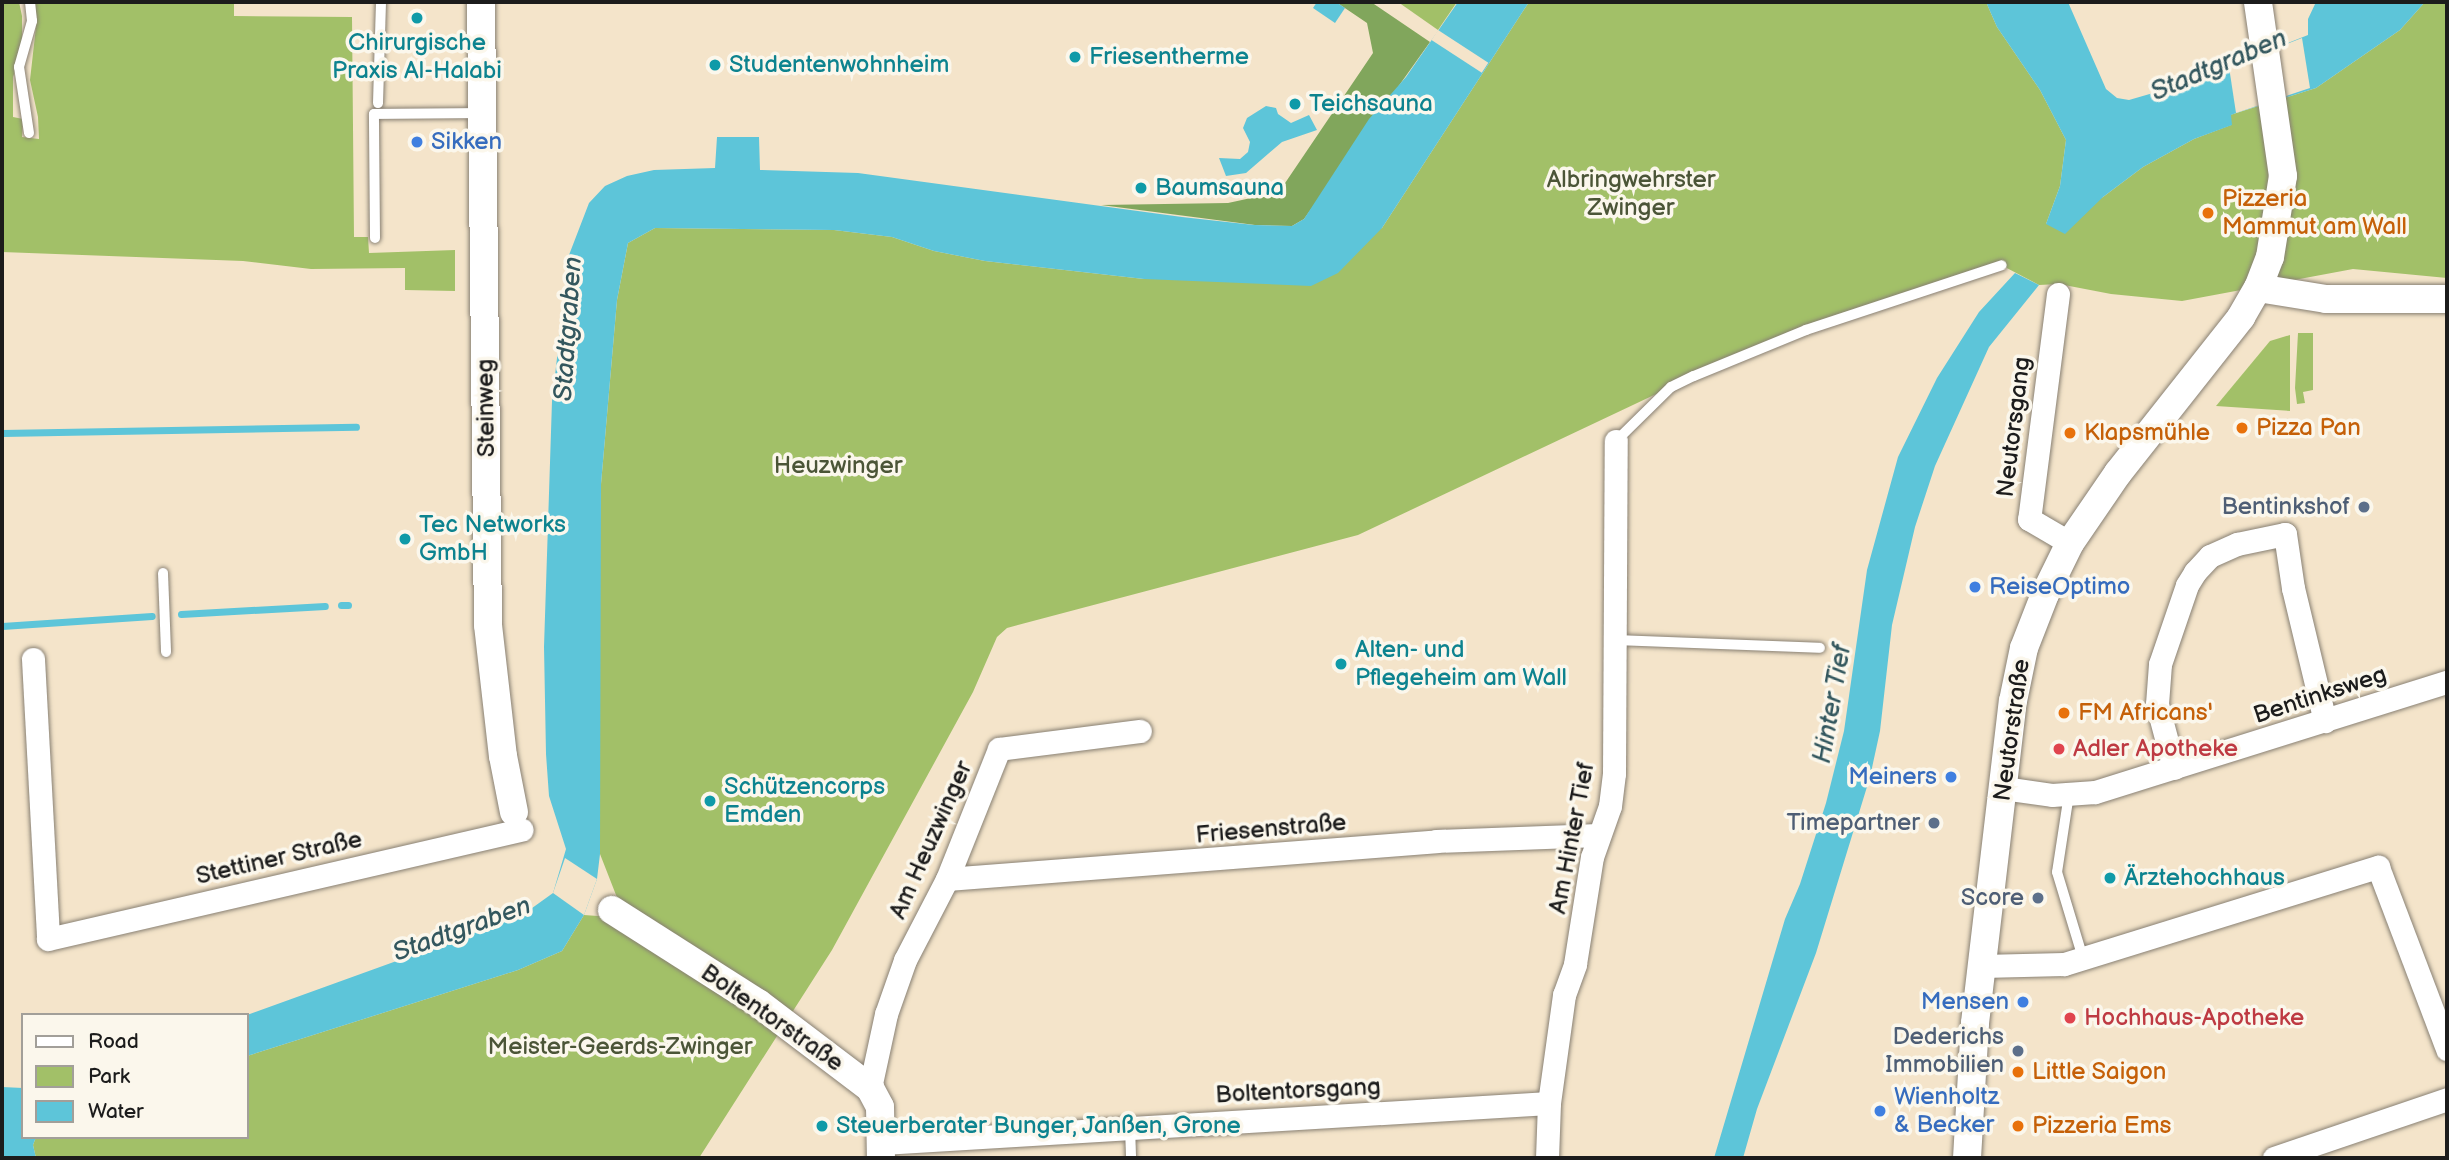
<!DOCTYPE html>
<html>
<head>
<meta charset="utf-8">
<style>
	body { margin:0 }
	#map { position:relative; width:2449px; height:1160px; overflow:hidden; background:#f4e4ca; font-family:"Balsamiq Sans",sans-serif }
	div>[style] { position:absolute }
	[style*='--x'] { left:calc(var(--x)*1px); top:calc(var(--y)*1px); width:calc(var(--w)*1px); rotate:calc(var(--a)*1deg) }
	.green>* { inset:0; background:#a2c068 }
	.forest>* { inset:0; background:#81a65c }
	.water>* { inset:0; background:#5dc5d9 }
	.pier>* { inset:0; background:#f4e4ca; transform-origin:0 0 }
	.stream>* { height:7px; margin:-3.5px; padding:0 3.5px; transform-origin:3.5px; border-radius:3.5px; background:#5dc5d9 }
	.roads { filter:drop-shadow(0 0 2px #888073) drop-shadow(0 0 2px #888073) }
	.service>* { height:10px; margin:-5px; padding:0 5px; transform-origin:5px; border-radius:5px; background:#fff }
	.minor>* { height:23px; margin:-11.5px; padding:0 11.5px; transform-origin:11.5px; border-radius:11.5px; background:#fff }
	.tertiary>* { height:28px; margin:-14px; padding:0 14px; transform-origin:14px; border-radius:14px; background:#fff }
	.dots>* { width:19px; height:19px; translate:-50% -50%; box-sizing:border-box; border:4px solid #fbf7ec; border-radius:50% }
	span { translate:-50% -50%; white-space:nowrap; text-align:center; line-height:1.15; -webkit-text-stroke:7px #fbf7ec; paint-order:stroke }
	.culture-label { font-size:24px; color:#0d838f }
	.left { translate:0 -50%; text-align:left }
	.shop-label { font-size:24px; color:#366cbe }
	.right { translate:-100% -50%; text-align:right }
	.park-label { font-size:24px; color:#4b5537 }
	.food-label { font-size:24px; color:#c56008 }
	.street-label { font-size:24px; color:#1c1c1c }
	.service-label { font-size:24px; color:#4e5e75 }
	.health-label { font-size:24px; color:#be3a42 }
	.water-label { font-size:26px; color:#33575e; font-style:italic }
	.frame { position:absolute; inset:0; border:4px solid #1c1c1c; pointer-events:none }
	.legend { position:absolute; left:21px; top:1013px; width:228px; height:126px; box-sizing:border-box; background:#fbf7ec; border:2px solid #a29f99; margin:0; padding:9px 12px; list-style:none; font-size:21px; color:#1c1c1c }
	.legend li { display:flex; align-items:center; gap:14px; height:35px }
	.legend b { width:35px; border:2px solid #a29f99 }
</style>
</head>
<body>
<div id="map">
	<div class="green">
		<div style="clip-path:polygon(2px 2px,19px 2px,22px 16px,22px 51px,13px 77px,13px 117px,23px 119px,22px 137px,39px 139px,38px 117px,30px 80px,37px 18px,33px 2px,234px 2px,234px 16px,352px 17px,354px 237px,368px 237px,369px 253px,455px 250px,455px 291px,405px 290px,405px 268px,311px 269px,243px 261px,2px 252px)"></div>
		<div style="clip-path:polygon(1398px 2px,1457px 2px,1438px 30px)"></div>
		<div style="clip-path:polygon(1529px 2px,1986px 2px,1997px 27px,2040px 90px,2066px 140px,2060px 186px,2046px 224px,2103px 197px,2143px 167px,2194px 139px,2231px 125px,2230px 115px,2316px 88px,2400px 30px,2425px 2px,2447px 2px,2447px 278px,2353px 269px,2182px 301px,2111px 294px,2059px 284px,2039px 285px,2001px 265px,1923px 289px,1671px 387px,1358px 535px,1007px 628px,997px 637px,973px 692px,832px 950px,699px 1158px,36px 1158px,33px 1145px,36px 1137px,247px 1137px,247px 1056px,518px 970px,562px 951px,584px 915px,625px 918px,600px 854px,599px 560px,601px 484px,617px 300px,628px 243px,655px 228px,834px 230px,892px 237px,934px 251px,985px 261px,1144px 279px,1382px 228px)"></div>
		<div style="clip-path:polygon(2298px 333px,2313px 333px,2313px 390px,2303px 392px,2305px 403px,2297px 404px,2295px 388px)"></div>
		<div style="clip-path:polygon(2290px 335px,2290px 411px,2216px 406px,2270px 341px)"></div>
	</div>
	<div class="forest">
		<div style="clip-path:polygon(1336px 2px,1371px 2px,1430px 42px,1304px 219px,1292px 226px,1255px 225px,1101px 205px,1228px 203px,1279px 192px,1373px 53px,1367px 23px)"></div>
	</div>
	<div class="water">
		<div style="clip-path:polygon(1317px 2px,1336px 2px,1345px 8px,1335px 23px,1313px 8px)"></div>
		<div style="clip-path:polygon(1458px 2px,1529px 2px,1382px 228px,1338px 273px,1311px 286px,1144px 279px,985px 261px,934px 251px,892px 237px,834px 230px,655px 228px,628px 243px,617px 300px,601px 484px,600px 854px,597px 879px,584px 915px,562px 951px,518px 970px,247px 1056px,247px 1015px,521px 916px,553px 893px,566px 849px,549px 796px,546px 754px,544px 647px,552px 401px,569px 255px,589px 203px,605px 186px,627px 176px,654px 170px,715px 168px,717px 137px,759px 137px,760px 170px,858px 173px,1182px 217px,1254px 225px,1292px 226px,1304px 219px,1369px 119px,1406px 77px)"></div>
		<div style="clip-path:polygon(1986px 2px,2068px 2px,2106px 89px,2117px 98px,2129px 100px,2191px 82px,2308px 35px,2308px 19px,2316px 2px,2425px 2px,2400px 30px,2316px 88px,2236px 113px,2231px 115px,2232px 125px,2194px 139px,2143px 167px,2103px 197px,2065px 234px,2046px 224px,2060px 186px,2066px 140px,2040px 90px,1997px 27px)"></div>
		<div style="clip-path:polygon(1266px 106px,1276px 108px,1278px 114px,1291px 123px,1309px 115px,1317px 130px,1282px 142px,1246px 173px,1226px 176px,1219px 158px,1240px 159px,1248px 152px,1250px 142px,1243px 128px,1247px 118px)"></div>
		<div style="clip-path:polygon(2015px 273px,2039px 285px,1989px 347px,1935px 466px,1915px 527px,1892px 625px,1880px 731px,1870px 777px,1816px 953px,1757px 1109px,1743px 1158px,1714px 1158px,1785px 919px,1800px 884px,1826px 803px,1844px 731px,1867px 570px,1898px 457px,1937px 378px,1979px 312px)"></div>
		<div style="clip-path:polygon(2px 1087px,23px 1088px,23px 1137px,36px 1137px,33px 1145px,36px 1158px,2px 1158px)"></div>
	</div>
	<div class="pier">
		<div style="left:1438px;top:30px;width:60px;height:12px;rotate:33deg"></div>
		<div style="clip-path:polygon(2302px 38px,2310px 88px,2236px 113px,2229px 67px)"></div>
		<div style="clip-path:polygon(565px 858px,597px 879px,584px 915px,553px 893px)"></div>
	</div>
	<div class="stream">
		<div style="--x:2;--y:433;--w:354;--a:-1"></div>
		<div style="--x:341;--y:605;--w:7;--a:0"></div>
		<div style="--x:181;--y:614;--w:144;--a:-3.2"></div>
		<div style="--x:2;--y:626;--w:150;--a:-3.8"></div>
	</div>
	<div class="roads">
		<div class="service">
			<div style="--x:378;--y:103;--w:101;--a:-88.3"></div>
			<div style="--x:29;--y:133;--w:67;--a:-98.6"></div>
			<div style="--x:19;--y:67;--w:48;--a:-74.2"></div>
			<div style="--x:32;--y:21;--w:19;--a:-96"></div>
			<div style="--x:375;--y:238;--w:124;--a:-90.5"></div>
			<div style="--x:374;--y:114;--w:106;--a:-0.5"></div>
			<div style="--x:1616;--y:441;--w:77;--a:-44.5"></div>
			<div style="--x:1671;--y:387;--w:25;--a:-26"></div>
			<div style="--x:1694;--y:376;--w:121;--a:-22.3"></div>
			<div style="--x:1806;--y:330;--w:206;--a:-18.3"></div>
			<div style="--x:163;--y:573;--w:79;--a:87.8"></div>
			<div style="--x:1614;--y:640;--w:206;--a:2.2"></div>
			<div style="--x:2069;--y:794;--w:79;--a:98.7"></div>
			<div style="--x:2057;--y:872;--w:90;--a:73.2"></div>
			<div style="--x:1130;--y:1127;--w:31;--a:88"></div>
		</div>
		<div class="minor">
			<div style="--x:2058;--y:294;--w:227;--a:97.3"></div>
			<div style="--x:2029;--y:519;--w:48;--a:30.3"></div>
			<div style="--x:33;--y:659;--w:280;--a:86.9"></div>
			<div style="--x:48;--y:939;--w:486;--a:-13"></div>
			<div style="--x:2174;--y:768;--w:66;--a:-104.9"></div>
			<div style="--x:2157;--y:704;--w:40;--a:-85.7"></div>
			<div style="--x:2160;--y:664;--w:83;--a:-71.1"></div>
			<div style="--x:2187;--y:585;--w:15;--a:-58"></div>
			<div style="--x:2195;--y:572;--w:22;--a:-47"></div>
			<div style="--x:2210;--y:556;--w:30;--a:-24"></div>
			<div style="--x:2237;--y:544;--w:49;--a:-11.8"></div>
			<div style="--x:2285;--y:534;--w:55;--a:81.6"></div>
			<div style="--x:2293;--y:588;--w:137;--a:76.5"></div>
			<div style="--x:2003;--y:788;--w:49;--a:8.1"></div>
			<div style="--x:2052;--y:795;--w:43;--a:-4"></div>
			<div style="--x:2095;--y:792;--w:369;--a:-17.4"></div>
			<div style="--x:947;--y:879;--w:490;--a:-4.4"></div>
			<div style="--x:1436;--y:841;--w:163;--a:-2.1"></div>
			<div style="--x:1982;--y:966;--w:82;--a:-1.4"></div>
			<div style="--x:2064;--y:964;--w:329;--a:-17.2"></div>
			<div style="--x:2378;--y:867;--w:195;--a:69.2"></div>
			<div style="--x:870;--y:1088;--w:76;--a:-77.8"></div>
			<div style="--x:886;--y:1014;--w:57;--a:-70.6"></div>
			<div style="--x:905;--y:960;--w:91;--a:-62.6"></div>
			<div style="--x:947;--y:879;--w:140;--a:-68.2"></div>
			<div style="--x:999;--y:749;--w:142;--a:-7.3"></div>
			<div style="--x:882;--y:1143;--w:668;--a:-3.43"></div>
			<div style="--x:1547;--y:1158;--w:55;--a:-87.9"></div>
			<div style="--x:1549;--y:1103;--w:109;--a:-82.1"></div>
			<div style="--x:1564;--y:995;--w:33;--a:-70"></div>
			<div style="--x:1575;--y:964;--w:108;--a:-81"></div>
			<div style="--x:1592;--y:857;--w:54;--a:-70.6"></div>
			<div style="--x:1610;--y:806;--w:33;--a:-83"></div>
			<div style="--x:1614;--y:773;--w:332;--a:-89.7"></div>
			<div style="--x:2274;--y:1158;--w:183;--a:-18.8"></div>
		</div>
		<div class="tertiary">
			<div style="--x:481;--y:2;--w:623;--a:89.36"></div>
			<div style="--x:488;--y:625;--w:132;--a:83.5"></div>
			<div style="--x:503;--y:756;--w:57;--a:78.9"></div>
			<div style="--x:2258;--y:288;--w:69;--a:9.2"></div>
			<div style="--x:2326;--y:299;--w:121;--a:0"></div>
			<div style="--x:612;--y:910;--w:173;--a:32.5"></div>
			<div style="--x:758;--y:1003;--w:141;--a:37.2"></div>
			<div style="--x:870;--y:1088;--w:21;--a:62"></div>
			<div style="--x:880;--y:1107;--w:51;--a:88.9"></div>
			<div style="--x:1967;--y:1158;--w:135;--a:-86.6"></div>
			<div style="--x:1975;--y:1023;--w:324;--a:-83.3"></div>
			<div style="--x:2013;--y:701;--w:54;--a:-78.3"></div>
			<div style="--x:2024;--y:648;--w:58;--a:-68.7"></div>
			<div style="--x:2045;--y:594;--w:57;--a:-63.9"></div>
			<div style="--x:2070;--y:543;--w:85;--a:-55.6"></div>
			<div style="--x:2118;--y:473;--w:199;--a:-51.7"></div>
			<div style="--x:2241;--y:317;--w:34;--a:-60"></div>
			<div style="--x:2258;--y:288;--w:33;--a:-69"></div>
			<div style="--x:2270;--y:257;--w:82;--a:-80.9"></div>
			<div style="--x:2283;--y:176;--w:176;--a:-98.2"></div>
		</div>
	</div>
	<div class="dots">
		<div style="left:417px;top:18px;background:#0f9aa8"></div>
		<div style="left:1075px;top:57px;background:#0f9aa8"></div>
		<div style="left:715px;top:65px;background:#0f9aa8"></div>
		<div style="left:1295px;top:104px;background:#0f9aa8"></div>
		<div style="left:417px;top:142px;background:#3f7fe0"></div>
		<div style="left:1141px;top:188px;background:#0f9aa8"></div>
		<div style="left:2208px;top:213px;background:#e8710a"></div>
		<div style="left:2242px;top:428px;background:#e8710a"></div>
		<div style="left:2070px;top:433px;background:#e8710a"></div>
		<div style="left:2364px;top:507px;background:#5c6f8a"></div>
		<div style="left:405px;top:539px;background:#0f9aa8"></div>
		<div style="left:1975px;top:587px;background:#3f7fe0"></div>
		<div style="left:1341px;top:664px;background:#0f9aa8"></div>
		<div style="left:2064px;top:713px;background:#e8710a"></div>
		<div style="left:2059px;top:749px;background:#e0444e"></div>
		<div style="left:1951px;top:777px;background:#3f7fe0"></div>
		<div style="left:710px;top:801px;background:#0f9aa8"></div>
		<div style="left:1934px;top:823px;background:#5c6f8a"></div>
		<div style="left:2110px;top:878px;background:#0f9aa8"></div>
		<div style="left:2038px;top:898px;background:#5c6f8a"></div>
		<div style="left:2023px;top:1002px;background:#3f7fe0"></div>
		<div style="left:2070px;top:1018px;background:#e0444e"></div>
		<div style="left:2018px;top:1051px;background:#5c6f8a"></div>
		<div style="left:2018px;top:1072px;background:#e8710a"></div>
		<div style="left:1880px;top:1111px;background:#3f7fe0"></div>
		<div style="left:822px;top:1126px;background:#0f9aa8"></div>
		<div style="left:2018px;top:1126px;background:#e8710a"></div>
	</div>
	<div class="culture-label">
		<span style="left:417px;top:57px">Chirurgische<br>Praxis Al-Halabi</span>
		<span class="left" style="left:1089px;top:57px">Friesentherme</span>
		<span class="left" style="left:729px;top:65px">Studentenwohnheim</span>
		<span class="left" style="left:1309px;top:104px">Teichsauna</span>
		<span class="left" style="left:1155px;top:188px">Baumsauna</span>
		<span class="left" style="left:419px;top:539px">Tec Networks<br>GmbH</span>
		<span class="left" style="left:1355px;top:664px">Alten- und<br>Pflegeheim am Wall</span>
		<span class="left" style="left:724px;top:801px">Schützencorps<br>Emden</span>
		<span class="left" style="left:2124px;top:878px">Ärztehochhaus</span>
		<span class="left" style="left:836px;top:1126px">Steuerberater Bunger, Janßen, Grone</span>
	</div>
	<div class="shop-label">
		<span class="left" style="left:431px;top:142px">Sikken</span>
		<span class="left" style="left:1989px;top:587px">ReiseOptimo</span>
		<span class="right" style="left:1937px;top:777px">Meiners</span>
		<span class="right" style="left:2009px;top:1002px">Mensen</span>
		<span class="left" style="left:1894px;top:1111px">Wienholtz<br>&amp; Becker</span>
	</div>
	<div class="park-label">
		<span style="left:1631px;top:194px">Albringwehrster<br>Zwinger</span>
		<span style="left:838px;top:466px">Heuzwinger</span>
		<span style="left:620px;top:1047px">Meister-Geerds-Zwinger</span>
	</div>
	<div class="food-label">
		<span class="left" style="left:2222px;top:213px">Pizzeria<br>Mammut am Wall</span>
		<span class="left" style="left:2256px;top:428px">Pizza Pan</span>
		<span class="left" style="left:2084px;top:433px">Klapsmühle</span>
		<span class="left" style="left:2078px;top:713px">FM Africans'</span>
		<span class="left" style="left:2032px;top:1072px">Little Saigon</span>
		<span class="left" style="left:2032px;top:1126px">Pizzeria Ems</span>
	</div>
	<div class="street-label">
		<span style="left:486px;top:408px;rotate:-91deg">Steinweg</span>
		<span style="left:2014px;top:427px;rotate:-83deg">Neutorsgang</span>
		<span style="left:2320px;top:695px;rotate:-18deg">Bentinksweg</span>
		<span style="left:2012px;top:730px;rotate:-82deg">Neutorstraße</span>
		<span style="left:1271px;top:829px;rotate:-5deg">Friesenstraße</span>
		<span style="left:1572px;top:838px;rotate:-79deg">Am Hinter Tief</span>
		<span style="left:931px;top:840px;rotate:-66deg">Am Heuzwinger</span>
		<span style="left:279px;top:858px;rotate:-13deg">Stettiner Straße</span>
		<span style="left:772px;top:1018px;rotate:35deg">Boltentorstraße</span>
		<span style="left:1298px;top:1091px;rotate:-3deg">Boltentorsgang</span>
	</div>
	<div class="service-label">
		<span class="right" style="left:2350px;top:507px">Bentinkshof</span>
		<span class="right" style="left:1920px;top:823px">Timepartner</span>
		<span class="right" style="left:2024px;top:898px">Score</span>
		<span class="right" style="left:2004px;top:1051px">Dederichs<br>Immobilien</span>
	</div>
	<div class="health-label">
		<span class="left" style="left:2073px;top:749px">Adler Apotheke</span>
		<span class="left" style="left:2084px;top:1018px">Hochhaus-Apotheke</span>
	</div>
	<div class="water-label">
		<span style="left:2219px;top:66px;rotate:-23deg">Stadtgraben</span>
		<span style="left:569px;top:329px;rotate:-86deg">Stadtgraben</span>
		<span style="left:1833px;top:704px;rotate:-80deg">Hinter Tief</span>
		<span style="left:462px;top:930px;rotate:-20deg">Stadtgraben</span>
	</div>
	<div class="frame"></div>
	<ul class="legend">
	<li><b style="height:9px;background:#fff"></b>Road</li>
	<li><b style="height:19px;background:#a2c068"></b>Park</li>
	<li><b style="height:19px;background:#5dc5d9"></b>Water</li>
	</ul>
</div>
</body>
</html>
